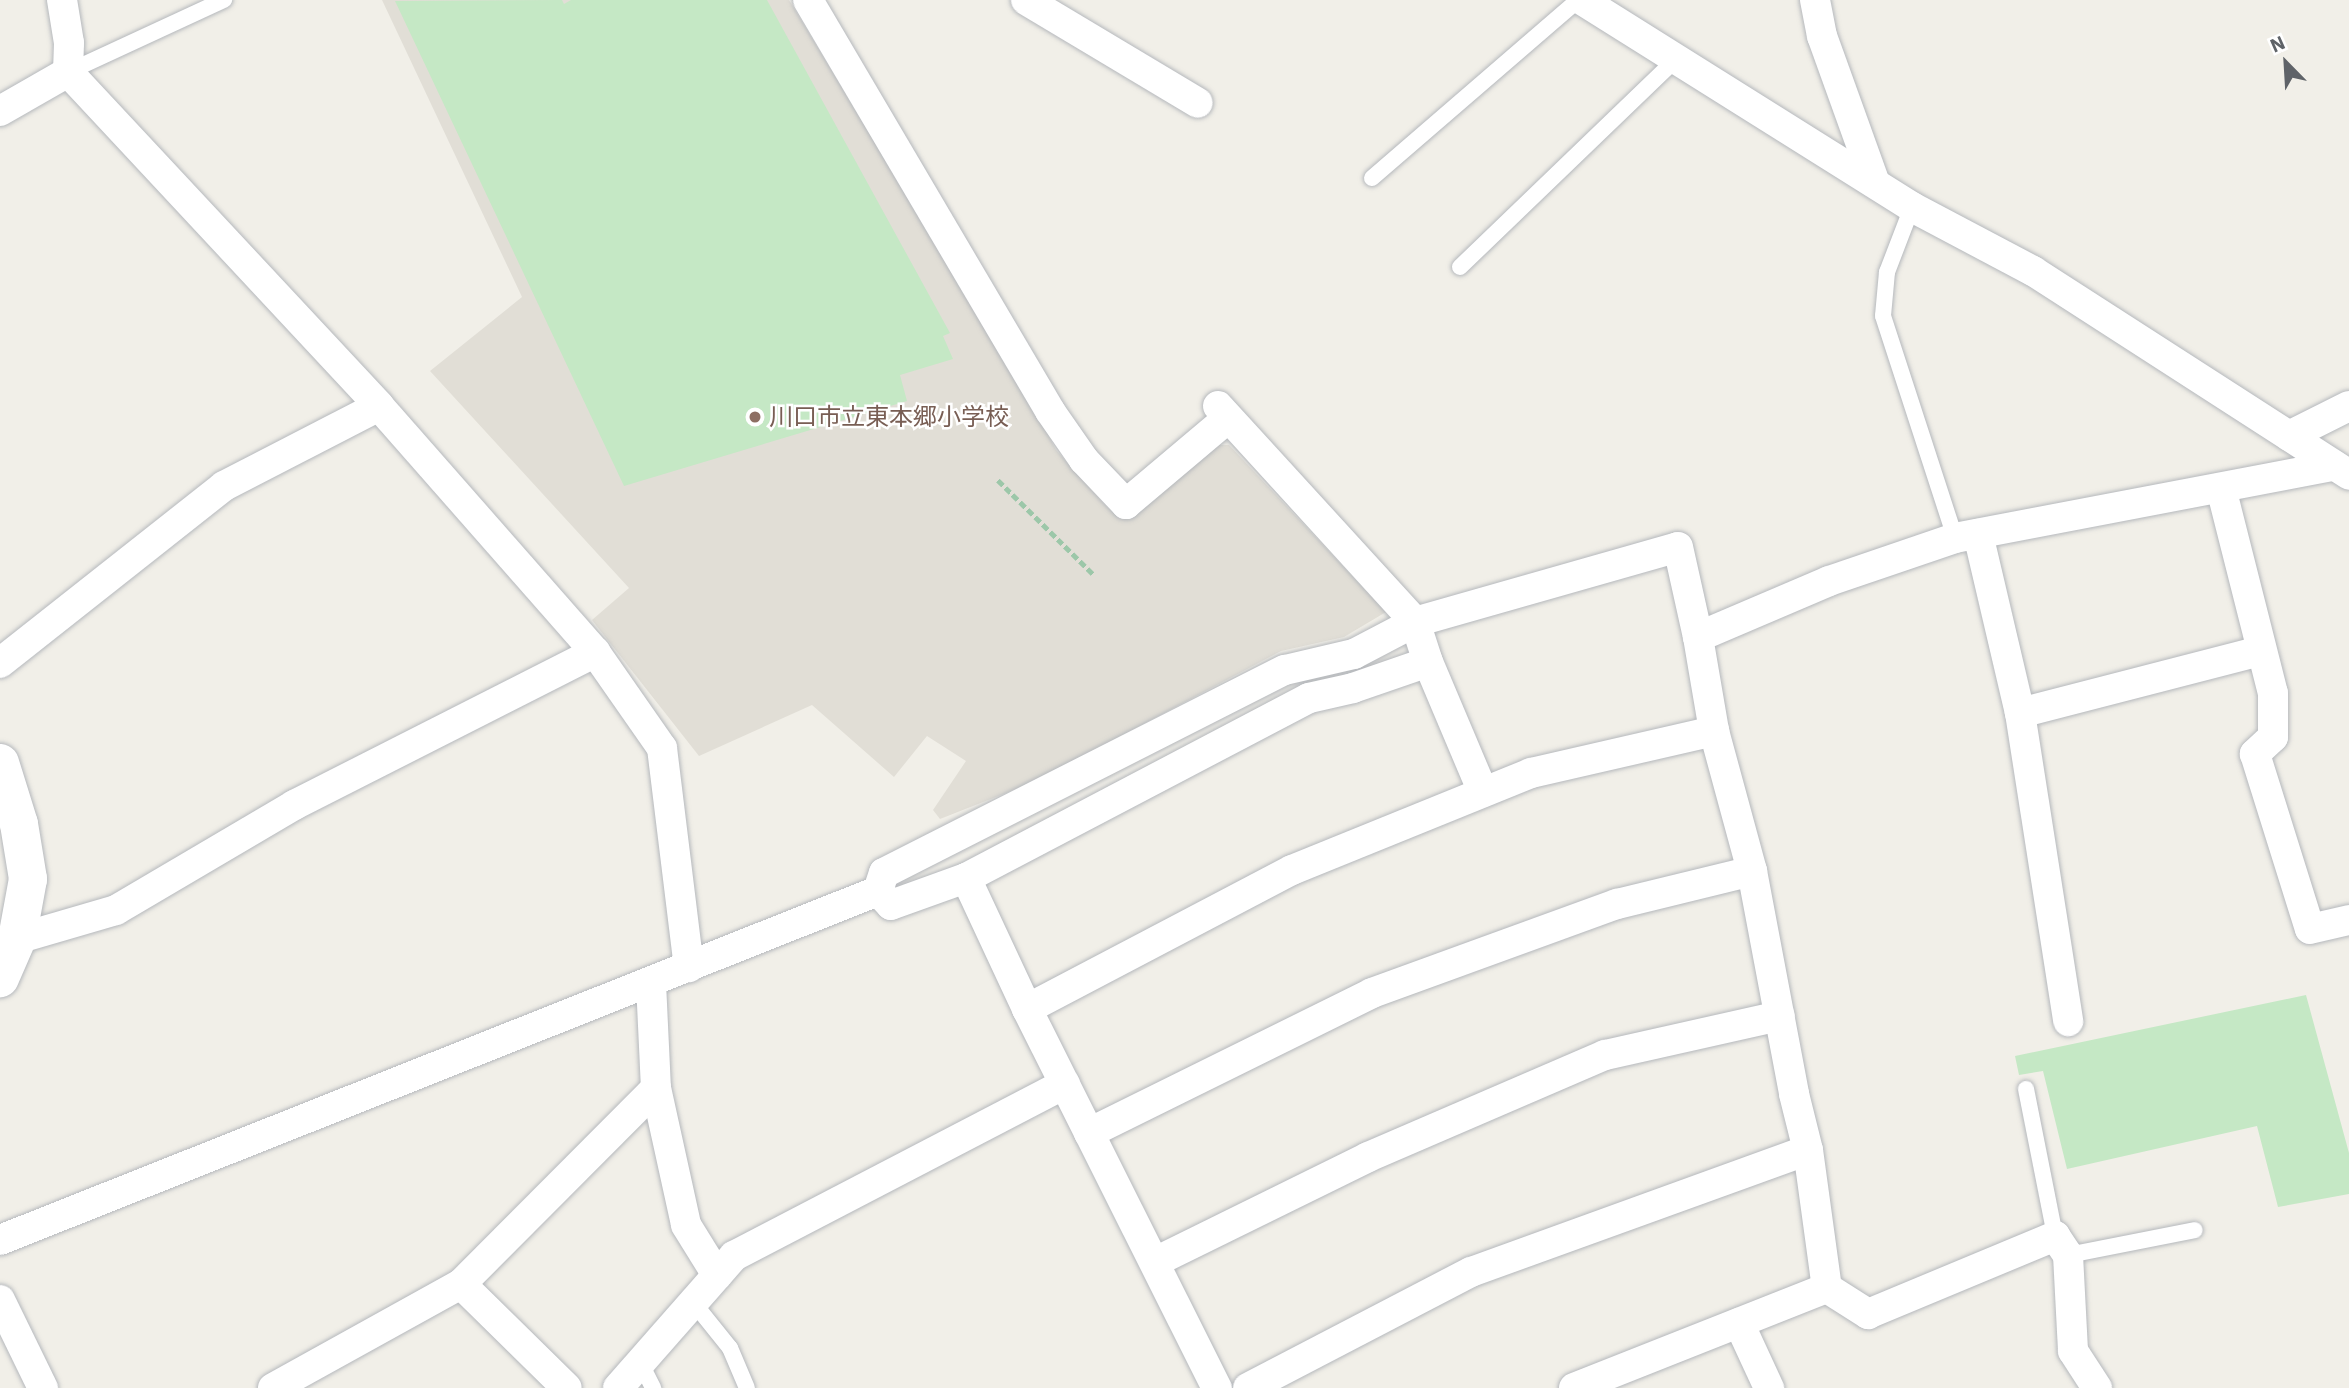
<!DOCTYPE html>
<html>
<head>
<meta charset="utf-8">
<style>
	body { margin:0 }
	#map { position:relative; width:2349px; height:1388px; overflow:hidden; background:#f1efe8; font-family:"IBM Plex Sans","Noto Sans JP",sans-serif }
	div>[style] { position:absolute }
	[style*='--x'] { left:calc(var(--x)*1px); top:calc(var(--y)*1px); width:calc(var(--w)*1px); rotate:calc(var(--a)*1deg) }
	.education>* { inset:0; background:#e1ded6 }
	.green>* { inset:0; background:#c5e8c5 }
	.path>* { height:4.5px; margin-top:-2.25px; transform-origin:0; background:repeating-linear-gradient(90deg,#9cc7a9 0 7px,transparent 0 10.5px) }
	.roads { filter:drop-shadow(0 0 2px #b5b8bc) drop-shadow(0 0 2px #b5b8bc) }
	.lane>* { height:16px; margin:-8px; padding:0 8px; transform-origin:8px; border-radius:8px; background:#fff }
	.street>* { height:30px; margin:-15px; padding:0 15px; transform-origin:15px; border-radius:15px; background:#fff }
	.secondary>* { height:38px; margin:-19px; padding:0 19px; transform-origin:19px; border-radius:19px; background:#fff }
	.dots>* { width:19px; height:19px; translate:-50% -50%; box-sizing:border-box; border:4px solid #fff; border-radius:50% }
	span { translate:-50% -50%; white-space:nowrap; text-align:center; line-height:1.15; -webkit-text-stroke:5px #fff; paint-order:stroke }
	.education-label { font-size:24px; color:#785e54 }
	.left { translate:0 -50%; text-align:left }
	.north { position:absolute; left:2251px; top:28px; width:70px; height:70px; -webkit-text-stroke:5px #fff; paint-order:stroke; rotate:336deg; font-size:19px; font-weight:700; line-height:28px; text-align:center; color:#5f6368 }
	.north::after { content:''; display:block; margin:auto; width:24px; height:32px; background:#5f6368; clip-path:polygon(50% 0,100% 100%,50% 72%,0 100%) }
</style>
</head>
<body>
<div id="map">
	<div class="education">
		<div style="clip-path:polygon(382px 0,789px 0,1023px 388px,1056px 450px,1104px 504px,1120px 519px,1216px 445px,1229px 445px,1386px 612px,1344px 637px,1281px 651px,1036px 781px,940px 819px,933px 810px,966px 761px,927px 736px,894px 777px,812px 705px,699px 756px,592px 620px,629px 588px,430px 371px,522px 297px)"></div>
	</div>
	<div class="green">
		<div style="clip-path:polygon(562px 0,564px 4px,571px 0,767px 0,950px 333px,943px 336px,953px 359px,900px 375px,907px 401px,624px 486px,395px 1px)"></div>
		<div style="clip-path:polygon(2306px 995px,2349px 1153px,2349px 1194px,2278px 1207px,2257px 1126px,2067px 1169px,2043px 1071px,2019px 1075px,2015px 1056px)"></div>
	</div>
	<div class="path">
		<div style="--x:998;--y:480;--w:136;--a:44.7"></div>
	</div>
	<div class="roads">
		<div class="lane">
			<div style="--x:68;--y:72;--w:172;--a:-24.8"></div>
			<div style="--x:1372;--y:178;--w:272;--a:-40.8"></div>
			<div style="--x:1912;--y:207;--w:70;--a:111"></div>
			<div style="--x:1887;--y:272;--w:44;--a:95.2"></div>
			<div style="--x:1883;--y:316;--w:233;--a:72"></div>
			<div style="--x:1460;--y:267;--w:300;--a:-43.9"></div>
			<div style="--x:2026;--y:1089;--w:150;--a:78.8"></div>
			<div style="--x:2068;--y:1255;--w:129;--a:-11.1"></div>
			<div style="--x:693;--y:1302;--w:59;--a:51.2"></div>
			<div style="--x:730;--y:1348;--w:43;--a:67"></div>
			<div style="--x:641;--y:1364;--w:27;--a:63"></div>
		</div>
		<div class="street">
			<div style="--x:808;--y:0;--w:477;--a:59.5"></div>
			<div style="--x:1050;--y:411;--w:60;--a:55.2"></div>
			<div style="--x:1084;--y:460;--w:61;--a:46.3"></div>
			<div style="--x:1126;--y:504;--w:133;--a:-40.1"></div>
			<div style="--x:1026;--y:0;--w:200;--a:30.9"></div>
			<div style="--x:1582;--y:0;--w:390;--a:32.1"></div>
			<div style="--x:1912;--y:207;--w:137;--a:27.9"></div>
			<div style="--x:2033;--y:271;--w:376;--a:32.8"></div>
			<div style="--x:1815;--y:0;--w:37;--a:79"></div>
			<div style="--x:1822;--y:36;--w:156;--a:70.2"></div>
			<div style="--x:68;--y:72;--w:456;--a:47"></div>
			<div style="--x:379;--y:406;--w:327;--a:48.7"></div>
			<div style="--x:595;--y:652;--w:117;--a:55.1"></div>
			<div style="--x:662;--y:748;--w:221;--a:83"></div>
			<div style="--x:0;--y:111;--w:78;--a:-29.8"></div>
			<div style="--x:68;--y:72;--w:29;--a:-88"></div>
			<div style="--x:69;--y:43;--w:44;--a:-99.2"></div>
			<div style="--x:1218;--y:406;--w:292;--a:47.6"></div>
			<div style="--x:1415;--y:622;--w:42;--a:72"></div>
			<div style="--x:1428;--y:662;--w:141;--a:67.1"></div>
			<div style="--x:2289;--y:436;--w:67;--a:-26.6"></div>
			<div style="--x:2221;--y:488;--w:211;--a:75.8"></div>
			<div style="--x:2273;--y:693;--w:44;--a:90"></div>
			<div style="--x:2273;--y:737;--w:25;--a:137"></div>
			<div style="--x:2255;--y:754;--w:183;--a:72.6"></div>
			<div style="--x:2310;--y:929;--w:40;--a:-13"></div>
			<div style="--x:1978;--y:534;--w:184;--a:76.8"></div>
			<div style="--x:2020;--y:713;--w:312;--a:81.1"></div>
			<div style="--x:1698;--y:637;--w:142;--a:-23.1"></div>
			<div style="--x:1829;--y:581;--w:133;--a:-18.8"></div>
			<div style="--x:1955;--y:538;--w:386;--a:-10.8"></div>
			<div style="--x:0;--y:663;--w:285;--a:-38.3"></div>
			<div style="--x:224;--y:486;--w:174;--a:-27.3"></div>
			<div style="--x:2020;--y:713;--w:248;--a:-14.5"></div>
			<div style="--x:966;--y:878;--w:387;--a:-27.7"></div>
			<div style="--x:1309;--y:698;--w:45;--a:-12.8"></div>
			<div style="--x:1353;--y:688;--w:79;--a:-19.1"></div>
			<div style="--x:878;--y:891;--w:19;--a:47"></div>
			<div style="--x:891;--y:905;--w:80;--a:-19.8"></div>
			<div style="--x:966;--y:878;--w:145;--a:65"></div>
			<div style="--x:1027;--y:1009;--w:424;--a:63.4"></div>
			<div style="--x:17;--y:939;--w:103;--a:-16.3"></div>
			<div style="--x:116;--y:910;--w:207;--a:-30.5"></div>
			<div style="--x:294;--y:805;--w:338;--a:-26.9"></div>
			<div style="--x:651;--y:983;--w:105;--a:87.3"></div>
			<div style="--x:656;--y:1088;--w:140;--a:77.6"></div>
			<div style="--x:686;--y:1225;--w:59;--a:58.2"></div>
			<div style="--x:1027;--y:1009;--w:299;--a:-27.7"></div>
			<div style="--x:1292;--y:870;--w:258;--a:-22.1"></div>
			<div style="--x:1531;--y:773;--w:188;--a:-12.9"></div>
			<div style="--x:1089;--y:1133;--w:316;--a:-26.3"></div>
			<div style="--x:1372;--y:993;--w:261;--a:-20"></div>
			<div style="--x:1617;--y:904;--w:139;--a:-13.7"></div>
			<div style="--x:0;--y:1240;--w:945;--a:-21.68"></div>
			<div style="--x:878;--y:891;--w:19;--a:-72"></div>
			<div style="--x:884;--y:873;--w:449;--a:-26.9"></div>
			<div style="--x:1285;--y:670;--w:71;--a:-13.1"></div>
			<div style="--x:1354;--y:654;--w:69;--a:-27.7"></div>
			<div style="--x:1415;--y:622;--w:273;--a:-15.9"></div>
			<div style="--x:1678;--y:547;--w:92;--a:77.5"></div>
			<div style="--x:1698;--y:637;--w:95;--a:80.3"></div>
			<div style="--x:1714;--y:731;--w:145;--a:74.8"></div>
			<div style="--x:1752;--y:871;--w:227;--a:79.3"></div>
			<div style="--x:1794;--y:1094;--w:58;--a:76"></div>
			<div style="--x:1808;--y:1150;--w:139;--a:82.2"></div>
			<div style="--x:1827;--y:1288;--w:49;--a:32.4"></div>
			<div style="--x:1868;--y:1314;--w:203;--a:-22.6"></div>
			<div style="--x:2055;--y:1236;--w:23;--a:56"></div>
			<div style="--x:2068;--y:1255;--w:96;--a:87"></div>
			<div style="--x:2073;--y:1351;--w:44;--a:57"></div>
			<div style="--x:1155;--y:1262;--w:237;--a:-26.2"></div>
			<div style="--x:1368;--y:1157;--w:258;--a:-23.3"></div>
			<div style="--x:1605;--y:1055;--w:179;--a:-12.6"></div>
			<div style="--x:461;--y:1284;--w:148;--a:44.5"></div>
			<div style="--x:0;--y:1300;--w:98;--a:64"></div>
			<div style="--x:1739;--y:1323;--w:72;--a:65.2"></div>
			<div style="--x:273;--y:1388;--w:215;--a:-29"></div>
			<div style="--x:461;--y:1284;--w:276;--a:-45.1"></div>
			<div style="--x:618;--y:1388;--w:176;--a:-48.7"></div>
			<div style="--x:734;--y:1256;--w:373;--a:-27.5"></div>
			<div style="--x:1248;--y:1388;--w:251;--a:-27.5"></div>
			<div style="--x:1471;--y:1272;--w:358;--a:-19.9"></div>
			<div style="--x:1574;--y:1388;--w:272;--a:-21.6"></div>
		</div>
		<div class="secondary">
			<div style="--x:0;--y:763;--w:64;--a:72.7"></div>
			<div style="--x:19;--y:824;--w:56;--a:80.7"></div>
			<div style="--x:28;--y:879;--w:61;--a:100.4"></div>
			<div style="--x:17;--y:939;--w:43;--a:113.6"></div>
		</div>
	</div>
	<div class="dots">
		<div style="left:755px;top:417px;background:#8d6e63"></div>
	</div>
	<div class="education-label">
		<span class="left" style="left:769px;top:417px">川口市立東本郷小学校</span>
	</div>
	<div class="north">N</div>
</div>
</body>
</html>
